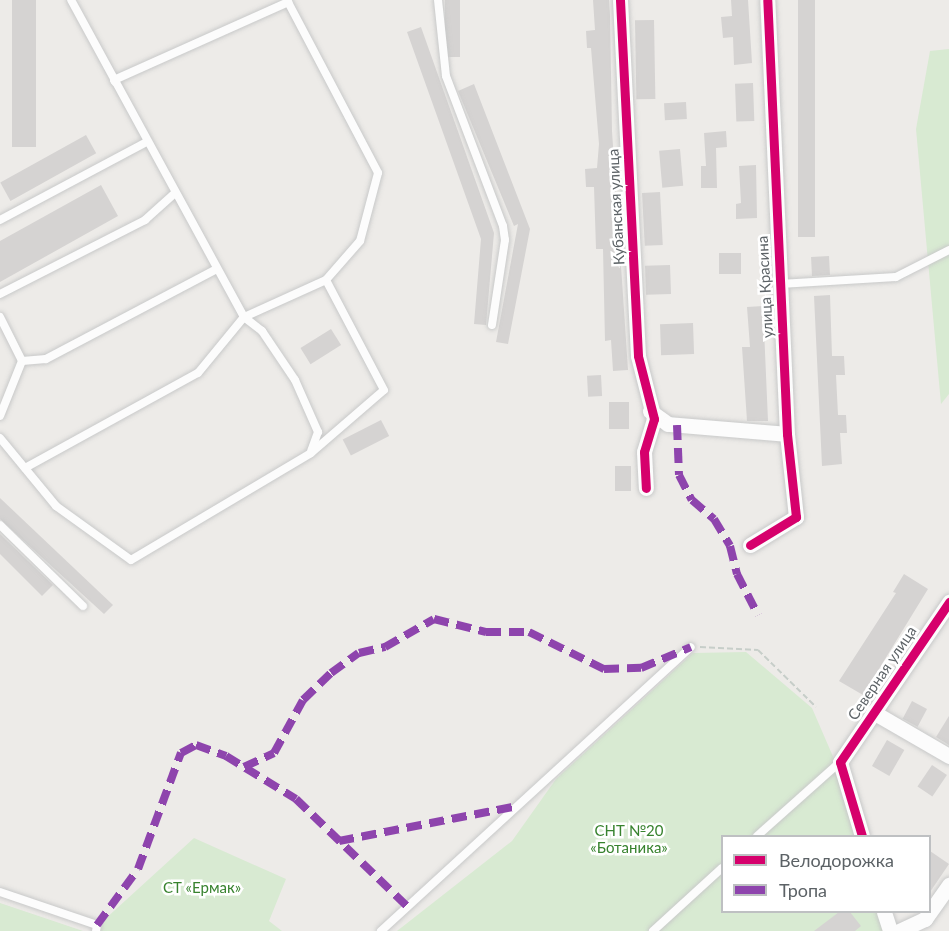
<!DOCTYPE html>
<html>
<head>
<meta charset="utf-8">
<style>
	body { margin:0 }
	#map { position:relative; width:949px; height:931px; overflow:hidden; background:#edebe8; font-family:Lato,sans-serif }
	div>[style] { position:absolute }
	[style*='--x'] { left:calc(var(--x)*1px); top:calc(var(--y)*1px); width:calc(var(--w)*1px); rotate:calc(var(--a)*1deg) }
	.green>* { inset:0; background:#d8ead2 }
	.building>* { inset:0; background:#d5d3d2; transform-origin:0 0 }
	.path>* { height:2px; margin-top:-1px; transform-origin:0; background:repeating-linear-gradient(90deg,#c7cec9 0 6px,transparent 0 9px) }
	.roads { filter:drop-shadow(0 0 2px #c8c9c9) drop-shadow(0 0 2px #c8c9c9) }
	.lane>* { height:8px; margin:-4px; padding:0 4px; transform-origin:4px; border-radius:4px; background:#fcfcfc }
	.street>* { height:15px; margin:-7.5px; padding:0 7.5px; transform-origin:7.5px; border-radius:7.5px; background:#fcfcfc }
	.quiet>* { height:8px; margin-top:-4px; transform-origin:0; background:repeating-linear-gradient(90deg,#8e44ad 0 15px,transparent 0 23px) }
	.cycleway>* { height:9px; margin:-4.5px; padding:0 4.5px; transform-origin:4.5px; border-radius:4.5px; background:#d6006c }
	span { translate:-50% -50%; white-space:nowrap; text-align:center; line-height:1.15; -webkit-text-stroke:5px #fff; paint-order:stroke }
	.street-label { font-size:15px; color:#5c6266 }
	.park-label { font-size:15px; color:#38832f }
	.legend { position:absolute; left:721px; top:835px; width:210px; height:78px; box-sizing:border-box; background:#fff; border:2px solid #bec0c2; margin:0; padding:8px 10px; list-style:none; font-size:18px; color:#5c6266 }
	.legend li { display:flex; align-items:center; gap:12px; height:30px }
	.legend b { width:30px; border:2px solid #bec0c2 }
</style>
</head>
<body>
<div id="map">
	<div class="green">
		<div style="clip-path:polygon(949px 49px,949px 394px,941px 404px,916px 129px,930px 51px)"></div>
		<div style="clip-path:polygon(746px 652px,812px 708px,841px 775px,860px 836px,722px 836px,722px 912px,885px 912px,891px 931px,397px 931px,512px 841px,556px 779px,693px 653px)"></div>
		<div style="clip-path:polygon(194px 838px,286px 879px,269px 921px,282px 931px,92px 931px)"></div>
		<div style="clip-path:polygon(0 903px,83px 931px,0 931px)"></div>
	</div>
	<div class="building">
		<div style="left:12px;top:0;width:24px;height:147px"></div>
		<div style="left:445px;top:0;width:15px;height:57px"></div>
		<div style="clip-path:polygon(593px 0,609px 0,610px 15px,612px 131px,628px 370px,613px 371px,611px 340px,605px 341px,603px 249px,596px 249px,594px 187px,586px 187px,585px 169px,597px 168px,599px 144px,591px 48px,587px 48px,586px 31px,595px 30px)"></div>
		<div style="clip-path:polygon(731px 0,748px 0,752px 63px,734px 65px,733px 37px,723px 38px,721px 17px,732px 16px)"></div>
		<div style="left:798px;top:0;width:17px;height:237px"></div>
		<div style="left:654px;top:20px;width:79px;height:19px;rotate:89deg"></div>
		<div style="clip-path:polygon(421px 27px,494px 233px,486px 325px,474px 324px,481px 239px,407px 32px)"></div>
		<div style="left:753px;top:83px;width:38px;height:18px;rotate:88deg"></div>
		<div style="clip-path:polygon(474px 84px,530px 229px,508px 344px,496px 342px,518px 224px,514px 226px,458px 91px)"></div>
		<div style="left:686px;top:102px;width:17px;height:22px;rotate:87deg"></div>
		<div style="clip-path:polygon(726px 131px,727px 147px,716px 148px,717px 188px,701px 188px,701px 166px,706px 166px,704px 133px)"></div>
		<div style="left:86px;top:135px;width:21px;height:98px;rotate:61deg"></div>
		<div style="left:680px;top:149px;width:37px;height:21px;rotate:85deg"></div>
		<div style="clip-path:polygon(756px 165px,757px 218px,736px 219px,736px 204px,741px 203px,739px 166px)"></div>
		<div style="clip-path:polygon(101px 185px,118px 216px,0 282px,0 241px)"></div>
		<div style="left:660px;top:192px;width:53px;height:18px;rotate:87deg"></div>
		<div style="left:719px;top:253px;width:22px;height:21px"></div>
		<div style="left:829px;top:256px;width:19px;height:18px;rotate:87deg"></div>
		<div style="left:670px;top:265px;width:29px;height:25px;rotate:88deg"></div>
		<div style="clip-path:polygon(830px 295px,832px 356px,844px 356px,845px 375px,836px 375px,838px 415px,846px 415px,847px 433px,840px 433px,842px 464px,822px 466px,814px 296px)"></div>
		<div style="clip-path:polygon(763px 306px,768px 421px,747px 421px,742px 347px,750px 347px,747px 307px)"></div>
		<div style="left:693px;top:323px;width:31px;height:33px;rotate:88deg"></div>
		<div style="left:331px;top:329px;width:19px;height:36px;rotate:58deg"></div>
		<div style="left:601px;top:375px;width:21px;height:14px;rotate:87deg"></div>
		<div style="left:609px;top:402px;width:20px;height:27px"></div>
		<div style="left:381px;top:420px;width:18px;height:43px;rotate:63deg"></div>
		<div style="left:615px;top:466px;width:16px;height:25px"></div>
		<div style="clip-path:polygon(0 498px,113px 605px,104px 614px,0 519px)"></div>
		<div style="clip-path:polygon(0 534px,53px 585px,42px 596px,0 554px)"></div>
		<div style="clip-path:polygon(904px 574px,928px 589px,863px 695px,839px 681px,896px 593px,893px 592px)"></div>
		<div style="left:912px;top:701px;width:17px;height:20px;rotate:28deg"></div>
		<div style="clip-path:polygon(949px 716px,949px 745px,936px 737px)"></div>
		<div style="left:887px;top:740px;width:20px;height:30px;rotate:30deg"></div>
		<div style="left:932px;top:765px;width:18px;height:26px;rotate:34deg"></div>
		<div style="clip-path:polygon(930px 851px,949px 864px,930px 892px)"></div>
		<div style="clip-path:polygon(839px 912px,850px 912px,861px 926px,855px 931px,814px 931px)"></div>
	</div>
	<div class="path">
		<div style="--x:700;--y:647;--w:58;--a:3"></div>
		<div style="--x:758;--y:650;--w:81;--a:44.5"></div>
	</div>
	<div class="roads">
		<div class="lane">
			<div style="--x:438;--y:0;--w:76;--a:84"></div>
			<div style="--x:446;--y:76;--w:160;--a:69.2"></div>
			<div style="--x:503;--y:226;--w:14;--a:82"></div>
			<div style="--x:505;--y:240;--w:86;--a:98.7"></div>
			<div style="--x:115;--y:82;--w:2;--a:-117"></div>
			<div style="--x:114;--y:80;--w:191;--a:-24.1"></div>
			<div style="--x:288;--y:2;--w:193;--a:62.2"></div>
			<div style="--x:378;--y:173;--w:70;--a:104.8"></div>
			<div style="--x:360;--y:241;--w:52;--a:131.1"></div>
			<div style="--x:0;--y:220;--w:166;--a:-28"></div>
			<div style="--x:780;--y:284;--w:116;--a:-3.5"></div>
			<div style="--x:896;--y:277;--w:59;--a:-27"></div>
			<div style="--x:0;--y:294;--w:163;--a:-27"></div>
			<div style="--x:145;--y:220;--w:40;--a:-42"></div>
			<div style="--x:0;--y:317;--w:49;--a:63.4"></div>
			<div style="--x:22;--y:361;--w:59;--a:111.8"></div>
			<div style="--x:22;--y:361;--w:24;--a:-5"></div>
			<div style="--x:46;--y:359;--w:193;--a:-27.8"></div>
			<div style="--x:0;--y:438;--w:88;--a:50.5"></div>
			<div style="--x:56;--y:506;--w:92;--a:35.8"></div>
			<div style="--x:131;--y:560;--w:209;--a:-30.7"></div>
			<div style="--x:311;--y:453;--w:96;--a:-40.8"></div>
			<div style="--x:384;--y:390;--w:124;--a:-117.8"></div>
			<div style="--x:326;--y:280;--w:90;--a:155.7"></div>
			<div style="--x:244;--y:317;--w:361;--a:-118.6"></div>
			<div style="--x:25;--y:468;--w:197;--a:-28.8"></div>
			<div style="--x:198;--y:373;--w:72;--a:-50.6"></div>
			<div style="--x:244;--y:317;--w:23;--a:38"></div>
			<div style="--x:262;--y:331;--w:59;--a:56"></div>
			<div style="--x:295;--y:380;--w:57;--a:66.1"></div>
			<div style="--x:318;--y:432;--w:20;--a:110"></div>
			<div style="--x:0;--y:525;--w:116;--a:44.3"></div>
			<div style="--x:757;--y:836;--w:111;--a:-41.7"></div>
			<div style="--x:0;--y:892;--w:102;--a:18.8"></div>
			<div style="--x:97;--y:925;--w:6;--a:99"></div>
			<div style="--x:381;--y:931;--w:420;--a:-42.5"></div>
			<div style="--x:653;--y:931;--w:93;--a:-42.4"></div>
		</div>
		<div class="street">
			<div style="--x:620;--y:0;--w:356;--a:87.1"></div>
			<div style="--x:638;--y:356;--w:65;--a:75.7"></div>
			<div style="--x:654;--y:419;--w:34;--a:107"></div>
			<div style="--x:644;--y:452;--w:36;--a:87"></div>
			<div style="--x:650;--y:411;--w:22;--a:36"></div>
			<div style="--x:668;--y:424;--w:119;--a:4.8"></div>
			<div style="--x:750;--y:545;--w:54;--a:-31.3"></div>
			<div style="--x:796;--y:517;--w:83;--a:-96.2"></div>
			<div style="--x:787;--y:434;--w:434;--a:-92.6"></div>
			<div style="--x:873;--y:712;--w:88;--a:30.1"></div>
			<div style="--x:862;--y:836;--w:77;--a:-106.6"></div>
			<div style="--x:840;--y:762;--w:194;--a:-55.7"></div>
			<div style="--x:884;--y:912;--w:20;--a:72"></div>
			<div style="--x:899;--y:931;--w:29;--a:-25"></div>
			<div style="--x:925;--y:919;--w:42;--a:-54.8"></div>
		</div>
	</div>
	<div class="quiet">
		<div style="--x:677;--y:425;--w:50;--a:87.7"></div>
		<div style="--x:679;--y:475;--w:28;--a:63"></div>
		<div style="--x:692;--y:500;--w:29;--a:41"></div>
		<div style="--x:714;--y:519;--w:31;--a:59"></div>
		<div style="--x:730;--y:546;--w:29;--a:76"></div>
		<div style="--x:737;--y:574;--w:46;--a:62.9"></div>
		<div style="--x:244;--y:767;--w:33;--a:-25"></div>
		<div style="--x:274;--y:753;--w:60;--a:-61.3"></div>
		<div style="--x:303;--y:700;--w:39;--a:-44"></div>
		<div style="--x:331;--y:673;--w:34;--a:-36"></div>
		<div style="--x:359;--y:653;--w:27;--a:-13"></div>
		<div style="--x:385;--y:647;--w:56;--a:-29.7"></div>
		<div style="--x:434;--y:619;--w:54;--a:14"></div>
		<div style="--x:486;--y:632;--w:43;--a:0"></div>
		<div style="--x:529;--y:632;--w:84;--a:26.3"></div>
		<div style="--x:604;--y:669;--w:37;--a:-2"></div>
		<div style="--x:641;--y:668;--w:54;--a:-22.8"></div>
		<div style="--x:339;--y:841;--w:182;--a:-11.1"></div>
		<div style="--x:97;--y:925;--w:69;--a:-53.8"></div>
		<div style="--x:138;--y:869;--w:124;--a:-69.7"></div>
		<div style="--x:181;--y:753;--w:17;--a:-28"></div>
		<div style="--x:196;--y:745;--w:32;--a:20"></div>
		<div style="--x:226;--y:756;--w:82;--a:31.6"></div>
		<div style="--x:296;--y:799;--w:156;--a:44"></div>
	</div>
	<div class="cycleway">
		<div style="--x:620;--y:0;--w:356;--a:87.1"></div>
		<div style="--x:638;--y:356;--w:65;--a:75.7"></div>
		<div style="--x:654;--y:419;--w:34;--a:107"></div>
		<div style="--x:644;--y:452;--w:36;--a:87"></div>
		<div style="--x:750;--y:545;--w:54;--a:-31.3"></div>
		<div style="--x:796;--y:517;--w:83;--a:-96.2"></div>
		<div style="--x:787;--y:434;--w:434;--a:-92.6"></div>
		<div style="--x:862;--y:836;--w:77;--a:-106.6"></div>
		<div style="--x:840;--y:762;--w:194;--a:-55.7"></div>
	</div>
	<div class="street-label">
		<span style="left:616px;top:207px;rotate:-93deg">Кубанская улица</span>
		<span style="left:765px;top:287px;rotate:-93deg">улица Красина</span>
		<span style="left:882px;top:673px;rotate:-56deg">Северная улица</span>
	</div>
	<div class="park-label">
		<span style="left:629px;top:839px">СНТ №20<br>«Ботаника»</span>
		<span style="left:202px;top:888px">СТ «Ермак»</span>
	</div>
	<ul class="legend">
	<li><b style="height:8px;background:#d6006c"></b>Велодорожка</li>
	<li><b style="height:8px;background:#8e44ad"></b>Тропа</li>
	</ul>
</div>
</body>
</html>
